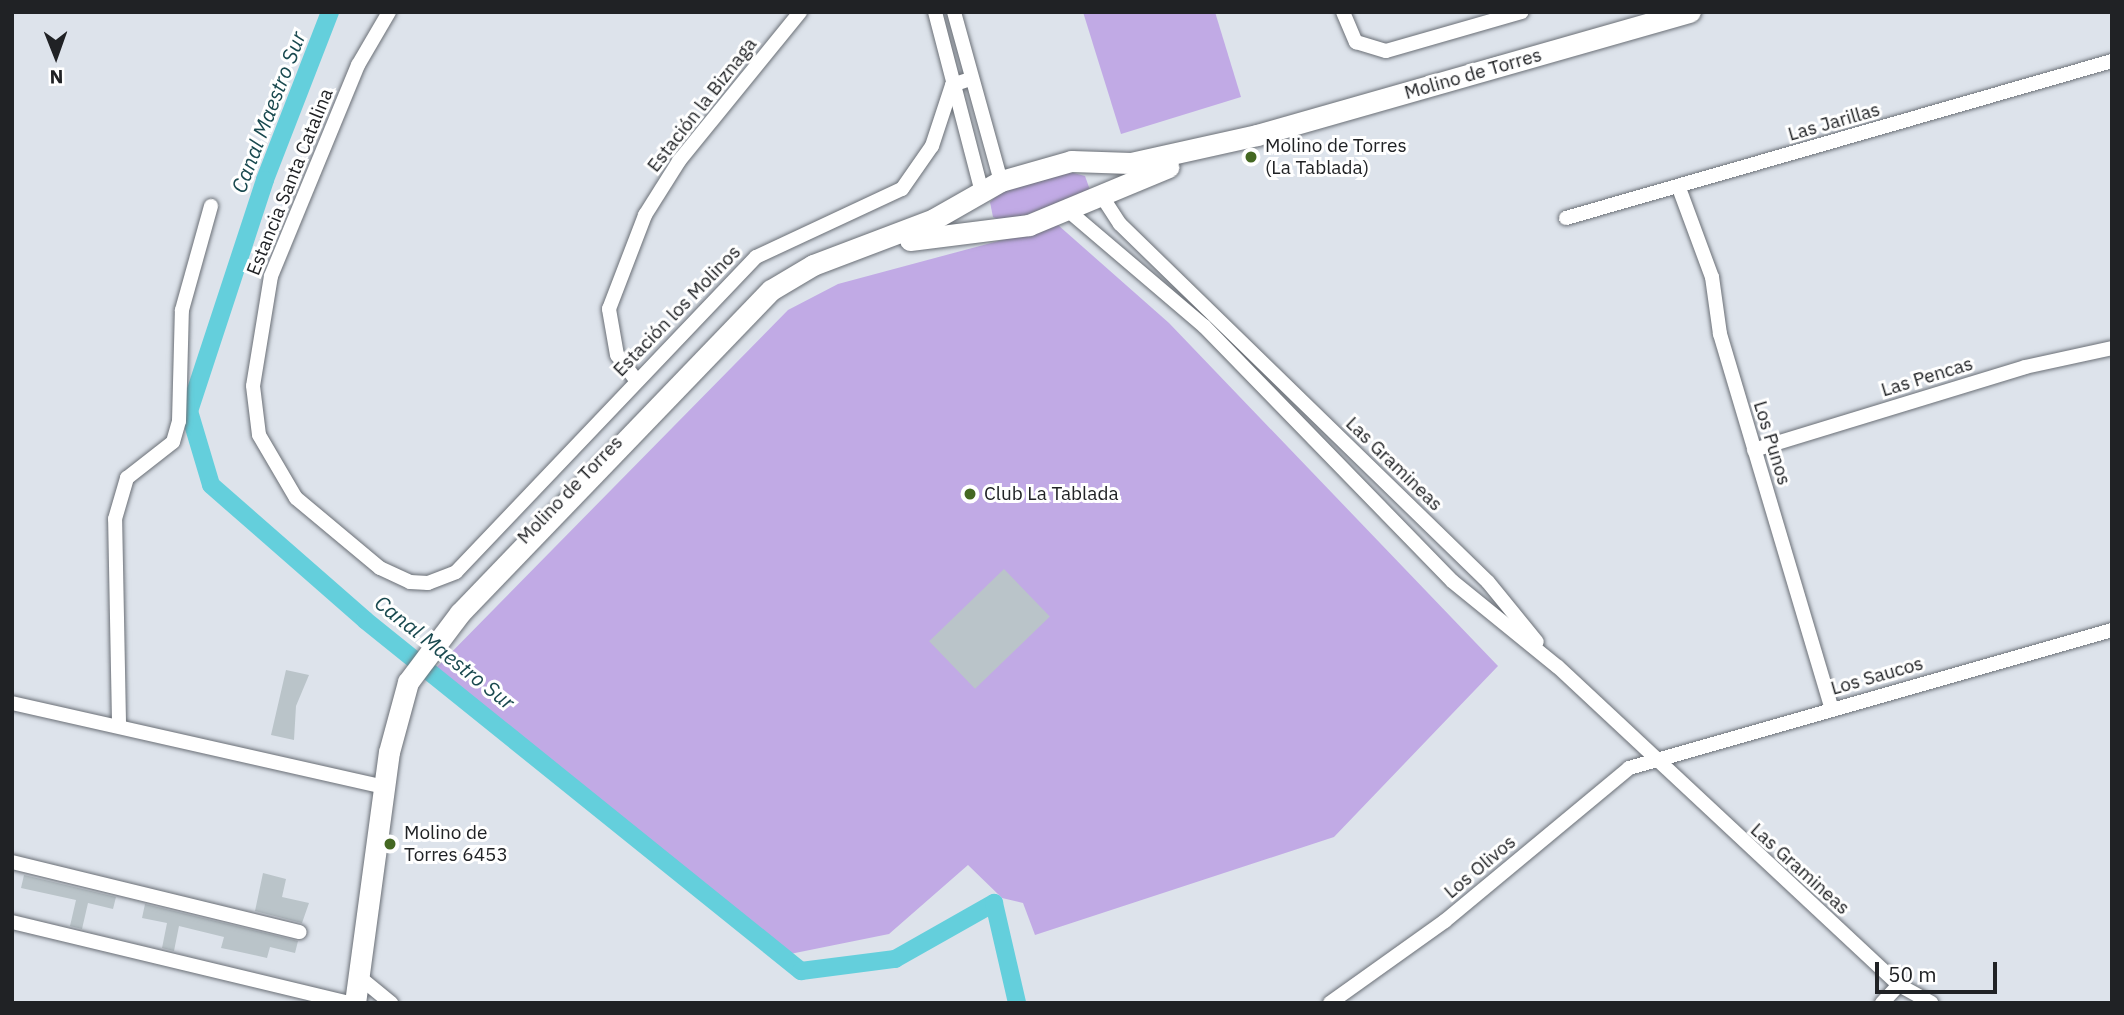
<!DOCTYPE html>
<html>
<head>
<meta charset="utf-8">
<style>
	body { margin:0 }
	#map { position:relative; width:2124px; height:1015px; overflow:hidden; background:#dde3eb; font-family:"IBM Plex Sans",sans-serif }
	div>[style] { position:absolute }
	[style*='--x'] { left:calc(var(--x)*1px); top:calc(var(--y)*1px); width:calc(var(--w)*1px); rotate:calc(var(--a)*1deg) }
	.green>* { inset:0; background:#c1aae5 }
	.canal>* { height:18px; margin:-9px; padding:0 9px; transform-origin:9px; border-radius:9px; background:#64cfdc }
	.building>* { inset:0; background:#bac4c9; transform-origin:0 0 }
	.roads { filter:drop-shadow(0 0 2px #6a6f76) drop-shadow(0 0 2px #6a6f76) }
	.minor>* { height:14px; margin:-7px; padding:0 7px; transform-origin:7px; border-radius:7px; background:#fff }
	.secondary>* { height:21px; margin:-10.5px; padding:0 10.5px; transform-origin:10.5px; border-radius:10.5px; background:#fff }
	.dots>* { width:19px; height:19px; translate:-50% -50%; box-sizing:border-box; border:4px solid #fff; border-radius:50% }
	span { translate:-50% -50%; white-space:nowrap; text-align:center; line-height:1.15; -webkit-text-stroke:6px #fff; paint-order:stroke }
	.street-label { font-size:19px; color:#202225 }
	.poi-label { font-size:19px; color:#202225 }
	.left { translate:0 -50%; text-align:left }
	.water-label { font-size:21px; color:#19494f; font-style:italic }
	.frame { position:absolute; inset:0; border:14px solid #202225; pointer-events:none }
	.north { position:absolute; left:21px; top:21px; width:70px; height:70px; -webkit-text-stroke:5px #fff; paint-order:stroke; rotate:179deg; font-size:19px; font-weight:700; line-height:28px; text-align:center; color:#202225 }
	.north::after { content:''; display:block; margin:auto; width:24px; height:32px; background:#202225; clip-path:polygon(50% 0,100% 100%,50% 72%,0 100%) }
	.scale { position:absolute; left:1875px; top:962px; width:122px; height:32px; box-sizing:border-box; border:4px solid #202225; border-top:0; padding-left:9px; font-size:21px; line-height:24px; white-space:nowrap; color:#202225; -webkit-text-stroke:5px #fff; paint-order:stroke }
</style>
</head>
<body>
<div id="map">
	<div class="green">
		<div style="clip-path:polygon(1083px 12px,1215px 12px,1241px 97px,1121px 134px)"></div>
		<div style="clip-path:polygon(1070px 172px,1085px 176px,1090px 190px,1006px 223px,993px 217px,990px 202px,1001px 192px)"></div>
		<div style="clip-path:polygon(1058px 225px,1169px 323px,1498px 666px,1334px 837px,1035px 935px,1023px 903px,1002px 898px,968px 865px,889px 934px,790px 954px,436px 668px,788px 310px,838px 284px)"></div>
	</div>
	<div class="canal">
		<div style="--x:330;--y:12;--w:180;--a:111.2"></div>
		<div style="--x:265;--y:180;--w:243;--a:108.2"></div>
		<div style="--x:189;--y:411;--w:77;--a:73.4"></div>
		<div style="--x:211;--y:485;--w:205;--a:41.2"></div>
		<div style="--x:365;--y:620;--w:560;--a:38.84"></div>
		<div style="--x:801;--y:971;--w:95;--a:-7.3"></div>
		<div style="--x:895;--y:959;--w:114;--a:-29.5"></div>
		<div style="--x:994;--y:903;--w:103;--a:77"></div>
	</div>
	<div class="building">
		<div style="left:1004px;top:569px;width:66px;height:104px;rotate:46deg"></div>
		<div style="clip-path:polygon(286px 670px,309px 675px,296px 706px,294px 740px,271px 735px)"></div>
		<div style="clip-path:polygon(263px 873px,286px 879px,282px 897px,309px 903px,302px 923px,255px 911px)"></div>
		<div style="clip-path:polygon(24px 875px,116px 897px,113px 909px,88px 903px,82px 929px,70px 926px,76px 900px,21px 888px)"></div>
		<div style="clip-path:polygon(145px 904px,298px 941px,295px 953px,270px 947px,267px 958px,231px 950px,221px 948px,224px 937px,179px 926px,174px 951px,162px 948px,167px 923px,142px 918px)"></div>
	</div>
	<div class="roads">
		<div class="minor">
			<div style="--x:389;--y:12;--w:61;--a:120.3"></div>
			<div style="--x:358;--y:65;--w:228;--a:112.4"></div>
			<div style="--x:271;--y:276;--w:111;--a:99.3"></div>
			<div style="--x:253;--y:386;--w:49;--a:83"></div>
			<div style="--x:259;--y:435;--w:73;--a:59.6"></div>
			<div style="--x:296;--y:498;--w:109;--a:39.8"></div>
			<div style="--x:380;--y:568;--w:33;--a:25"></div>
			<div style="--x:410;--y:582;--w:18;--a:3"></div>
			<div style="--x:428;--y:583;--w:30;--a:-21"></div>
			<div style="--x:456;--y:572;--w:435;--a:-46.4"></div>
			<div style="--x:756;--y:257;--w:161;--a:-25"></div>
			<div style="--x:902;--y:189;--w:52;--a:-55.1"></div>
			<div style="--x:932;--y:146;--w:64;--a:-71.8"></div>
			<div style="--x:952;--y:85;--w:19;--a:-18"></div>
			<div style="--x:935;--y:12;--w:183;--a:75.4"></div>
			<div style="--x:954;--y:12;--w:175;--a:74.5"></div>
			<div style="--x:1343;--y:12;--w:33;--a:67"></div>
			<div style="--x:1356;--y:42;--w:31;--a:17"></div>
			<div style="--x:1386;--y:51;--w:141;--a:-16"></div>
			<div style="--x:1679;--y:188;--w:95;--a:69.7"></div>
			<div style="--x:1712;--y:277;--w:58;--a:82"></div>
			<div style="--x:1720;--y:334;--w:391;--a:73.4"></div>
			<div style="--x:1103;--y:198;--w:31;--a:57"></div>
			<div style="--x:1120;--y:224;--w:513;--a:44.21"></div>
			<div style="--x:1488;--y:582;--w:77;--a:50.8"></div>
			<div style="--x:1071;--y:213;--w:175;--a:40.4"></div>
			<div style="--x:1204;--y:326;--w:356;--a:45.8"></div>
			<div style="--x:1452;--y:581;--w:136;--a:39.1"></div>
			<div style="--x:1558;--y:667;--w:466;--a:43"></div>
			<div style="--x:1899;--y:985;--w:37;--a:29"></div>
			<div style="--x:1566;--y:218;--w:568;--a:-16.04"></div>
			<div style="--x:636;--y:380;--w:31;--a:-127"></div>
			<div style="--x:617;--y:355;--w:47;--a:-99.9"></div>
			<div style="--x:609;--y:309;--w:101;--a:-69"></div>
			<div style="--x:645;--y:215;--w:64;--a:-57.8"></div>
			<div style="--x:679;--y:161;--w:192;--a:-50.9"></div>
			<div style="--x:1754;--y:450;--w:283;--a:-17"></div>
			<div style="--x:2025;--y:367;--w:89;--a:-12.3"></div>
			<div style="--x:12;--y:703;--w:381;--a:12.7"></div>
			<div style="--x:119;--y:722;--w:203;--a:-91.1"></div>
			<div style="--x:115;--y:519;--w:43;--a:-73.7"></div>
			<div style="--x:127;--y:478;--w:58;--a:-38"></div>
			<div style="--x:173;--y:442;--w:22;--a:-74"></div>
			<div style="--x:179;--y:421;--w:111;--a:-88.5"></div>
			<div style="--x:182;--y:310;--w:108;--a:-74.4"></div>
			<div style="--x:12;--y:862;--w:296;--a:13.7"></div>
			<div style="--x:12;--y:922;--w:347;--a:13.5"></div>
			<div style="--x:358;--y:976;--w:43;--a:39.3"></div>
			<div style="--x:1330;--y:1003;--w:141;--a:-35.5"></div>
			<div style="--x:1445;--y:921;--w:239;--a:-39.7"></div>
			<div style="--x:1629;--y:768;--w:502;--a:-15.95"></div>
			<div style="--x:1882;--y:1003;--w:25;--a:-47"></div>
		</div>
		<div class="secondary">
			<div style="--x:910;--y:240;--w:120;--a:-7.2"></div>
			<div style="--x:1029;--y:225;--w:151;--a:-22.6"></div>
			<div style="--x:355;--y:1003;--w:253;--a:-82.3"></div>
			<div style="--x:389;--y:752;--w:73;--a:-74.8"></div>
			<div style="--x:408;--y:682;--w:86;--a:-53"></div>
			<div style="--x:460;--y:613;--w:448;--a:-46.1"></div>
			<div style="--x:771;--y:290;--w:49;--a:-30.8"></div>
			<div style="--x:813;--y:265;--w:129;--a:-20.8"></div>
			<div style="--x:934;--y:219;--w:77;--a:-29.6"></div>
			<div style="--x:1001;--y:181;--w:73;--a:-15.9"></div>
			<div style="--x:1071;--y:161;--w:60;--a:1.9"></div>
			<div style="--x:1131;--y:163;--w:129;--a:-12.5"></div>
			<div style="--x:1257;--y:135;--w:450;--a:-15.9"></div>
		</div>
	</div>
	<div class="dots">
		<div style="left:1251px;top:157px;background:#446822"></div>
		<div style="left:970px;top:494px;background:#446822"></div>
		<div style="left:390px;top:844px;background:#446822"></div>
	</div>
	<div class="street-label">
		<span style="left:1473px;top:74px;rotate:-16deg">Molino de Torres</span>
		<span style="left:702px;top:105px;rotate:-52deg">Estación la Biznaga</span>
		<span style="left:1834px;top:122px;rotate:-16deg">Las Jarillas</span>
		<span style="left:290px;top:182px;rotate:-68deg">Estancia Santa Catalina</span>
		<span style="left:677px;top:311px;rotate:-46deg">Estación los Molinos</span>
		<span style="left:1927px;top:377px;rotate:-17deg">Las Pencas</span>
		<span style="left:1772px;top:443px;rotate:73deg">Los Punos</span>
		<span style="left:1394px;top:464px;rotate:44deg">Las Gramineas</span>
		<span style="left:570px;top:490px;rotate:-46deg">Molino de Torres</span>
		<span style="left:1877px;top:676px;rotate:-16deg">Los Saucos</span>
		<span style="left:1480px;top:867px;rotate:-40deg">Los Olivos</span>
		<span style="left:1800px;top:869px;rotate:42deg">Las Gramineas</span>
	</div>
	<div class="poi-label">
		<span class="left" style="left:1265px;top:157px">Molino de Torres<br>(La Tablada)</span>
		<span class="left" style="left:984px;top:494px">Club La Tablada</span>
		<span class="left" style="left:404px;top:844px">Molino de<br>Torres 6453</span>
	</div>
	<div class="water-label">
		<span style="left:268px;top:112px;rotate:-69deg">Canal Maestro Sur</span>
		<span style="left:445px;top:652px;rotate:38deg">Canal Maestro Sur</span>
	</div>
	<div class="frame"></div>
	<div class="north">N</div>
	<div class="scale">50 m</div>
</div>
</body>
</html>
